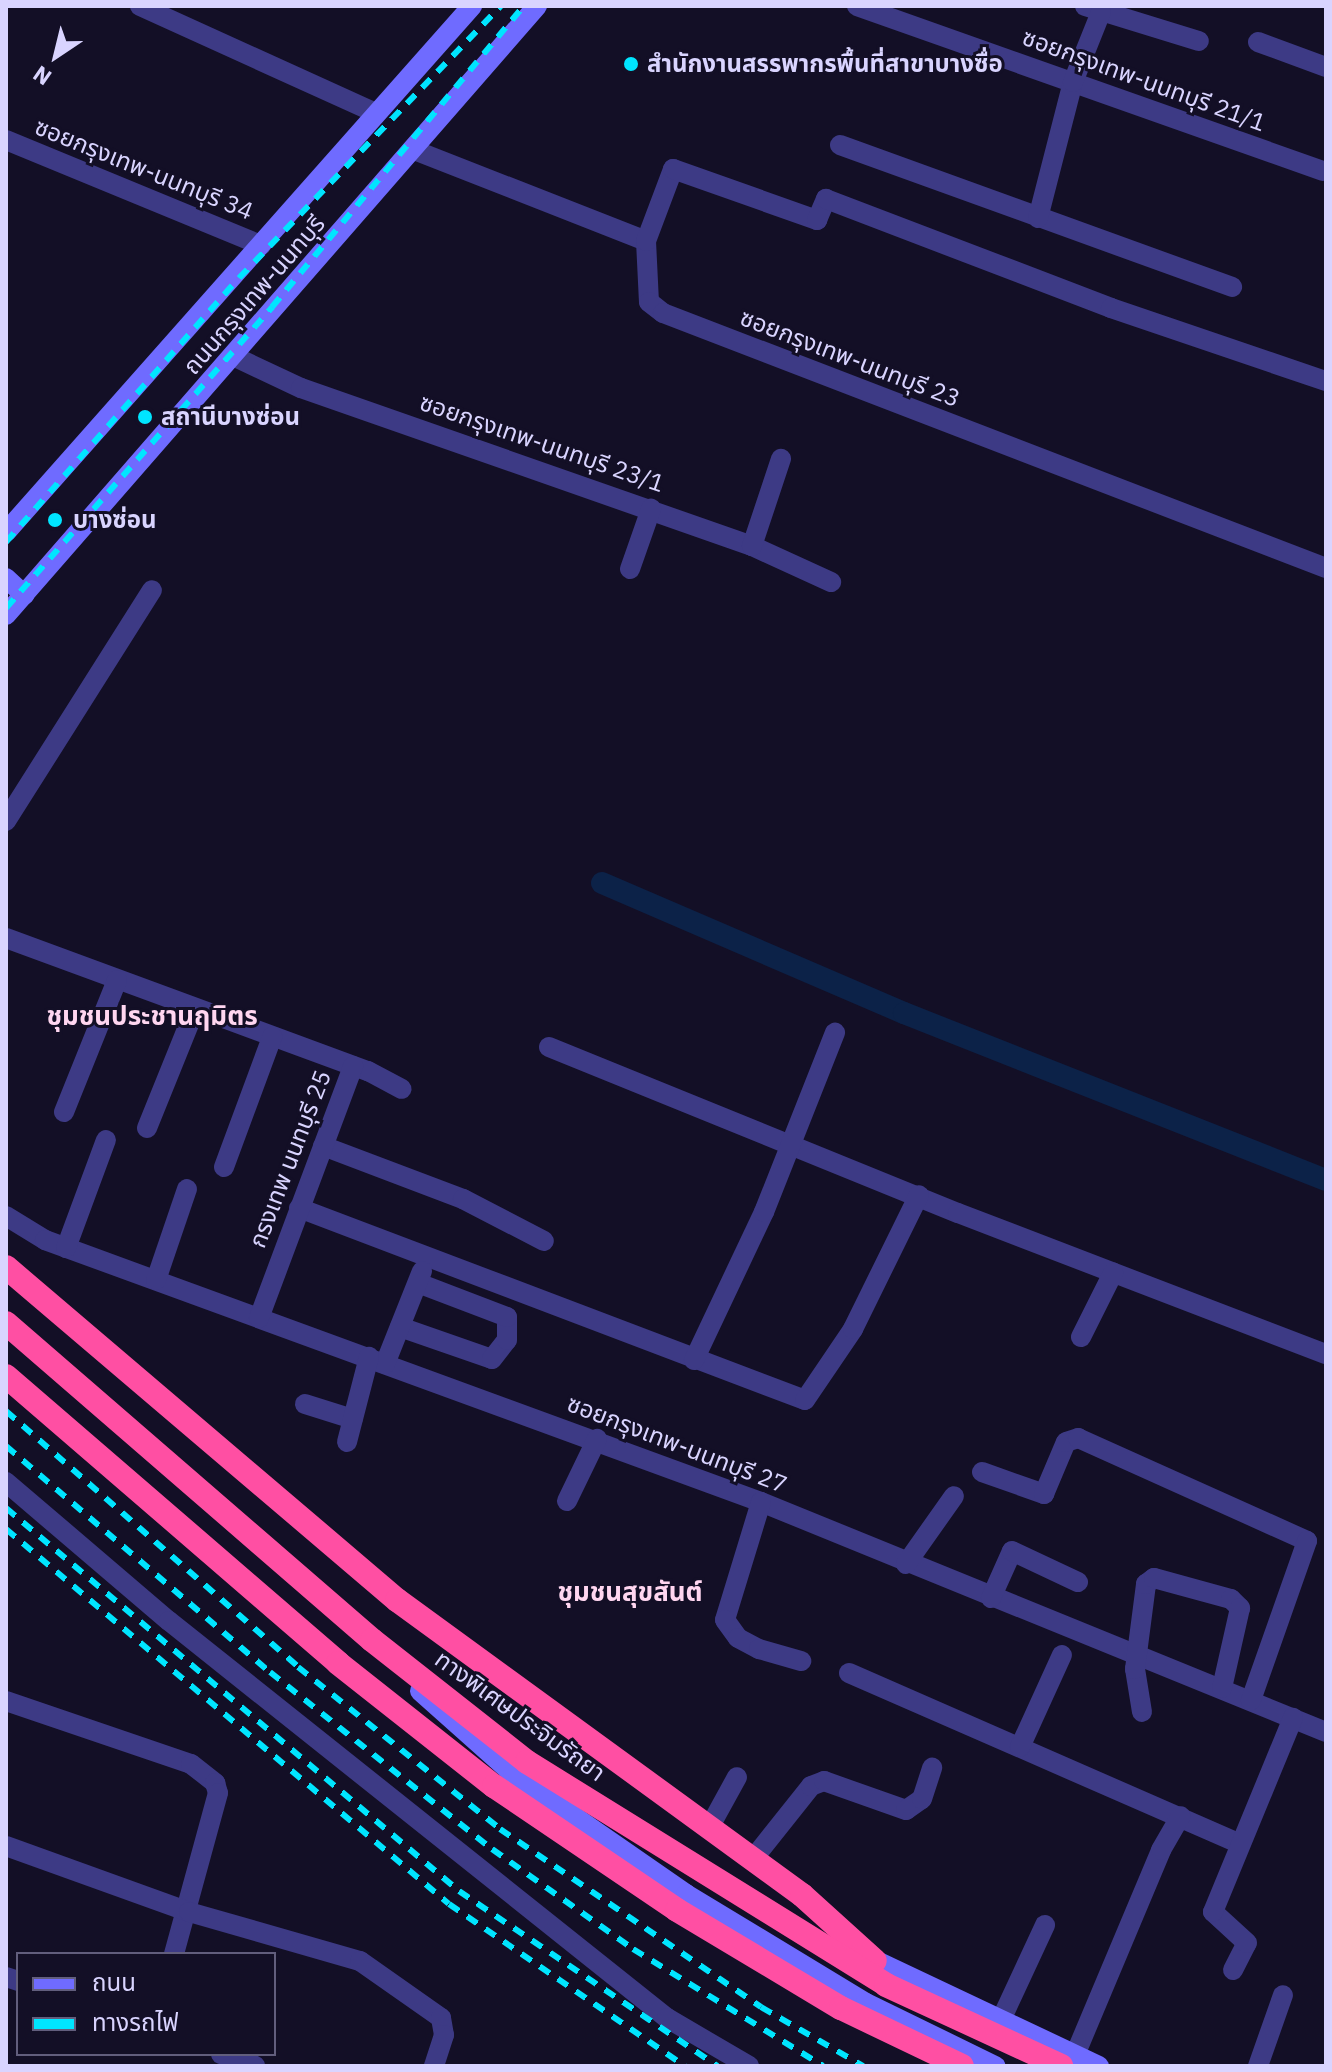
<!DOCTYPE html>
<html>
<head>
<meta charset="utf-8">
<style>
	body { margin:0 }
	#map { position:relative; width:1332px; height:2072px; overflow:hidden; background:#130f26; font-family:"IBM Plex Sans","Noto Sans Thai",sans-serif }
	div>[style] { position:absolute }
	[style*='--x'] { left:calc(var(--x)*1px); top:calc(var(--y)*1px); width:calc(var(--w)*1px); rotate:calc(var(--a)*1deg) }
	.canal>* { height:22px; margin:-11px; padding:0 11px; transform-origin:11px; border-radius:11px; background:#0c2248 }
	.minor>* { height:20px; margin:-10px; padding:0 10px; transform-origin:10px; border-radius:10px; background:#3d3a85 }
	.secondary>* { height:20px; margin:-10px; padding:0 10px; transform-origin:10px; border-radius:10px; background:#6f6bff }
	.motorway>* { height:24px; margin:-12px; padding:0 12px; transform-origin:12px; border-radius:12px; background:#ff4fa3 }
	.rail>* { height:6px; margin-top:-3px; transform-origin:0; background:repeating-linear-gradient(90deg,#00e5ff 0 12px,transparent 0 22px) }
	.dots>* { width:22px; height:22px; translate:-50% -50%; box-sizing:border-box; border:4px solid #130f26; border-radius:50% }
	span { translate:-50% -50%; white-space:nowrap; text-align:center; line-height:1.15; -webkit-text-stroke:6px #130f26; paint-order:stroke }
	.poi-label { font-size:24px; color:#d9d4ff; font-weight:700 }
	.left { translate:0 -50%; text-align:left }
	.street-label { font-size:24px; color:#d9d4ff }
	.neighbourhood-label { font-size:26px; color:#ffd6f0; font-weight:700 }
	.frame { position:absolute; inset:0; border:8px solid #d9d4ff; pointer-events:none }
	.legend { position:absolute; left:16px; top:1952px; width:260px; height:104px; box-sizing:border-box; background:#130f26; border:2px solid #625e7d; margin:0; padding:10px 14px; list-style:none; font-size:24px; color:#d9d4ff }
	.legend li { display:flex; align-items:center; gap:16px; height:40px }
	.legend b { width:40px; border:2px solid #625e7d }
	.north { position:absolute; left:16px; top:16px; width:80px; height:80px; -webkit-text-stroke:6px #130f26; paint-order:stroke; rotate:215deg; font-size:22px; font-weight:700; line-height:32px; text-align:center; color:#d9d4ff }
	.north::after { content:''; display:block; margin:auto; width:28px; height:36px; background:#d9d4ff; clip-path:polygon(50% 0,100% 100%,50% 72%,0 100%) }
</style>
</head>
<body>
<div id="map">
	<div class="canal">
		<div style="--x:602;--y:883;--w:329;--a:23.3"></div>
		<div style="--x:904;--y:1013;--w:454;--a:21.6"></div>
	</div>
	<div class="minor">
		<div style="--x:140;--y:6;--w:259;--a:24.4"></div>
		<div style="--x:857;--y:6;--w:494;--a:19.5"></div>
		<div style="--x:1085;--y:6;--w:119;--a:17.1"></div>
		<div style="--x:1258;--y:42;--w:72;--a:20.2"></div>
		<div style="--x:6;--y:140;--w:276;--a:22.4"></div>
		<div style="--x:840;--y:145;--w:417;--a:19.9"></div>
		<div style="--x:414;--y:150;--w:249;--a:21.4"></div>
		<div style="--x:646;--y:241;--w:61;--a:87.2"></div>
		<div style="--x:649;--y:302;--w:18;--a:38"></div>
		<div style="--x:663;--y:313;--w:710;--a:21.04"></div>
		<div style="--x:1038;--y:218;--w:140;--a:-75.6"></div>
		<div style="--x:1073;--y:82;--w:75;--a:-68.2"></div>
		<div style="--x:646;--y:241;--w:77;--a:-69.4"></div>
		<div style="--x:673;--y:169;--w:153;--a:19.5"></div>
		<div style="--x:817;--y:220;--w:23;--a:-67"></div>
		<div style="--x:826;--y:199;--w:305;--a:20.9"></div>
		<div style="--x:1111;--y:308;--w:227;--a:18.8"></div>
		<div style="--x:235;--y:357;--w:73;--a:25.2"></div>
		<div style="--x:301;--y:388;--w:478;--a:19.3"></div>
		<div style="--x:752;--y:546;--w:87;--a:24.5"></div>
		<div style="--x:752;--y:546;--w:92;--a:-71.6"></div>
		<div style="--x:630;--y:569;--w:64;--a:-70.7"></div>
		<div style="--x:6;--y:821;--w:273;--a:-57.7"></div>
		<div style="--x:6;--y:938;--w:386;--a:20.2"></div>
		<div style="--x:368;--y:1071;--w:38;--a:28"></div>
		<div style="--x:549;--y:1047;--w:441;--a:22.1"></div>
		<div style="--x:958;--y:1213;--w:394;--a:21"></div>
		<div style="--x:64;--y:1112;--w:142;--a:-68.1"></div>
		<div style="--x:147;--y:1128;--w:128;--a:-68"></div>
		<div style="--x:323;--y:1146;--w:150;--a:20.7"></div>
		<div style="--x:463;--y:1199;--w:91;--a:27.4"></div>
		<div style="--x:224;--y:1167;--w:139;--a:-69.7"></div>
		<div style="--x:299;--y:1208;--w:541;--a:20.78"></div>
		<div style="--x:805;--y:1400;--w:86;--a:-55.9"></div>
		<div style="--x:853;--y:1329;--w:149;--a:-63.8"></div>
		<div style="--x:6;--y:1216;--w:46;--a:31.6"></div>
		<div style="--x:45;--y:1240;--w:762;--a:20.1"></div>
		<div style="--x:761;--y:1502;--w:610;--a:22.15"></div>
		<div style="--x:66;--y:1248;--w:115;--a:-69.7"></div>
		<div style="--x:156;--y:1280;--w:96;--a:-71.2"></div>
		<div style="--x:259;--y:1318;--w:269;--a:-69.5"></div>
		<div style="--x:400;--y:1327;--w:97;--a:19.2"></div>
		<div style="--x:492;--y:1359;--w:24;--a:-52"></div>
		<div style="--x:507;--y:1340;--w:23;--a:-90"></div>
		<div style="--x:507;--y:1317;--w:95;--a:-159.1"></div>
		<div style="--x:1081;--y:1337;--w:72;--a:-63.4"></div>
		<div style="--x:694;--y:1360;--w:164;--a:-64.7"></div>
		<div style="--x:764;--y:1212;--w:193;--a:-68.4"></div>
		<div style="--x:385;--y:1364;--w:100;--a:-68.3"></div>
		<div style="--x:305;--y:1404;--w:50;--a:17.4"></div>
		<div style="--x:347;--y:1442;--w:88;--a:-75.5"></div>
		<div style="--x:982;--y:1472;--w:66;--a:19.5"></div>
		<div style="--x:1044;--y:1494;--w:56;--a:-67.1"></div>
		<div style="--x:1066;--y:1442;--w:13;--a:-18"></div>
		<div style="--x:1078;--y:1438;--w:251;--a:24.2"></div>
		<div style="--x:1307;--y:1541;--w:169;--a:109.4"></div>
		<div style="--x:6;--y:1482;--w:214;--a:40.5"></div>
		<div style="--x:169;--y:1621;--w:637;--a:38.56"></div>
		<div style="--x:667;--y:2018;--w:95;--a:30.3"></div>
		<div style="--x:567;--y:1501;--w:69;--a:-64.2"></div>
		<div style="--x:761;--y:1502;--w:123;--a:107"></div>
		<div style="--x:725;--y:1620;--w:22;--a:54"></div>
		<div style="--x:738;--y:1638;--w:24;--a:28"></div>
		<div style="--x:759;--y:1649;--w:44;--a:15.9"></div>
		<div style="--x:906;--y:1564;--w:83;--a:-54.8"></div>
		<div style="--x:991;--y:1598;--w:51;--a:-65.9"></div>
		<div style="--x:1012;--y:1551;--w:73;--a:25.2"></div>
		<div style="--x:849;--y:1673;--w:425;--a:23.6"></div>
		<div style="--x:6;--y:1701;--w:195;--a:18.8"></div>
		<div style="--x:191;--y:1764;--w:31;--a:38"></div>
		<div style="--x:215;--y:1783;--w:10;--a:73"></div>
		<div style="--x:218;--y:1793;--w:167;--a:105.3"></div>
		<div style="--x:1142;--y:1712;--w:44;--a:-99.2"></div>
		<div style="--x:1135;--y:1669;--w:86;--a:-82.6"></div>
		<div style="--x:1146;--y:1584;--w:10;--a:-37"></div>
		<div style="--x:1154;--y:1578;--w:80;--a:15.3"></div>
		<div style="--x:1231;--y:1599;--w:13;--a:45"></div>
		<div style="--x:1240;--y:1608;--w:82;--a:102.7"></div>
		<div style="--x:1020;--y:1747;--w:101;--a:-65.5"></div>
		<div style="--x:709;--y:1828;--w:58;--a:-61.2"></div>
		<div style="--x:6;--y:1846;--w:195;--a:19.8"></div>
		<div style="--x:189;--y:1912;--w:178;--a:16"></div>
		<div style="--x:360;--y:1961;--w:99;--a:35.1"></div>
		<div style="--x:441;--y:2018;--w:17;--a:80"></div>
		<div style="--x:444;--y:2035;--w:33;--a:108"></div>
		<div style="--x:753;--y:1859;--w:93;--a:-51.5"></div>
		<div style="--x:811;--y:1786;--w:14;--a:-21"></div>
		<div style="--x:824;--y:1781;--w:87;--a:19.5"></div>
		<div style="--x:906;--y:1810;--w:19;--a:-35"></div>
		<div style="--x:922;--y:1799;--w:33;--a:-72"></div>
		<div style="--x:1233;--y:1970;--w:30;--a:-63"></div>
		<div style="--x:1247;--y:1943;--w:46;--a:-137.6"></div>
		<div style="--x:1213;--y:1912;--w:210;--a:-67.6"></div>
		<div style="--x:6;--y:1977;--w:13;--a:18"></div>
		<div style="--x:1000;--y:2022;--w:107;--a:-65.1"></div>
		<div style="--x:221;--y:2054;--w:36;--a:19"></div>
		<div style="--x:1075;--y:2055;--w:222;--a:-67.2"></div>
		<div style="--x:1161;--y:1850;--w:39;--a:-60"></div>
		<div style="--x:1258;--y:2066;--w:75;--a:-70.6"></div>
	</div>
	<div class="secondary">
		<div style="--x:6;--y:532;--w:703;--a:-48.46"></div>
		<div style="--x:6;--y:578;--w:25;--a:43"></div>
		<div style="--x:6;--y:615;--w:808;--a:-48.91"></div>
		<div style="--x:420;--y:1691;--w:125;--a:41.7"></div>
		<div style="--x:513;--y:1774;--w:211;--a:34.7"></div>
		<div style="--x:686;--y:1894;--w:210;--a:31.2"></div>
		<div style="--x:866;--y:2003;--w:144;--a:26"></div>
		<div style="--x:862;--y:1954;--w:262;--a:25.3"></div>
	</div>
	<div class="motorway">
		<div style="--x:6;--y:1267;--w:514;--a:40.42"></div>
		<div style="--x:397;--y:1600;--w:501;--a:36.07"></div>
		<div style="--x:802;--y:1895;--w:98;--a:42.1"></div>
		<div style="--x:6;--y:1323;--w:484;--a:40.9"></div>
		<div style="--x:372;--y:1640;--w:197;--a:38.2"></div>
		<div style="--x:527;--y:1762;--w:423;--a:31.8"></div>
		<div style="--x:886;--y:1985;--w:193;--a:24.8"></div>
		<div style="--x:6;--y:1376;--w:439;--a:40.8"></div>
		<div style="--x:338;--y:1663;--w:199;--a:38.3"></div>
		<div style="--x:494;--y:1786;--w:221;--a:34.1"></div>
		<div style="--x:677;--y:1910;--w:191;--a:30.9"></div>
		<div style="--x:841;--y:2008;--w:134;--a:25.6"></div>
	</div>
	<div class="rail">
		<div style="--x:6;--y:542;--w:352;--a:-48.6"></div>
		<div style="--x:239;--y:278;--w:378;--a:-46.1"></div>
		<div style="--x:6;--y:608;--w:402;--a:-48.5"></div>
		<div style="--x:272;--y:307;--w:393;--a:-50.1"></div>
		<div style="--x:6;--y:1411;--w:388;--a:41.2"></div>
		<div style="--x:298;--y:1667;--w:259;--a:38.7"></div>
		<div style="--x:500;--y:1829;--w:316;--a:34.3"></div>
		<div style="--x:761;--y:2007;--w:118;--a:30"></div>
		<div style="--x:6;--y:1446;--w:348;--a:40.6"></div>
		<div style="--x:270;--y:1672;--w:284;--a:38.6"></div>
		<div style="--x:492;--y:1849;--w:173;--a:35.3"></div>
		<div style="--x:633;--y:1949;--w:223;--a:31.6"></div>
		<div style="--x:6;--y:1508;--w:593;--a:40.21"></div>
		<div style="--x:459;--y:1891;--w:312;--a:34.1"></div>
		<div style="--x:6;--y:1529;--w:580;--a:40.25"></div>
		<div style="--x:449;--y:1904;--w:286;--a:34.5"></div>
	</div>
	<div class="dots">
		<div style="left:631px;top:64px;background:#00e5ff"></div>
		<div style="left:145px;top:417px;background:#00e5ff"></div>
		<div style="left:55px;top:520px;background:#00e5ff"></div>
	</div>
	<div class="poi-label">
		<span class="left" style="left:647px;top:64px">สำนักงานสรรพากรพื้นที่สาขาบางซื่อ</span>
		<span class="left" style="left:161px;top:417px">สถานีบางซ่อน</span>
		<span class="left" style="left:73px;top:520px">บางซ่อน</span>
	</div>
	<div class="street-label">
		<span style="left:1144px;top:80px;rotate:20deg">ซอยกรุงเทพ-นนทบุรี 21/1</span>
		<span style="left:144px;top:169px;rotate:22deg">ซอยกรุงเทพ-นนทบุรี 34</span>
		<span style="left:254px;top:295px;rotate:-49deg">ถนนกรุงเทพ-นนทบุรี</span>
		<span style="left:850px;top:358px;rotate:21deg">ซอยกรุงเทพ-นนทบุรี 23</span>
		<span style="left:542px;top:443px;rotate:19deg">ซอยกรุงเทพ-นนทบุรี 23/1</span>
		<span style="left:290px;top:1159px;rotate:-69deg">กรงเทพ นนทบุรี 25</span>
		<span style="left:677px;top:1444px;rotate:21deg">ซอยกรุงเทพ-นนทบุรี 27</span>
		<span style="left:520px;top:1716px;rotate:36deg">ทางพิเศษประจิมรัถยา</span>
	</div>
	<div class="neighbourhood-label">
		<span style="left:152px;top:1016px">ชุมชนประชานฤมิตร</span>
		<span style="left:630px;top:1592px">ชุมชนสุขสันต์</span>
	</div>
	<div class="frame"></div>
	<ul class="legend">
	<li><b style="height:10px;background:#6f6bff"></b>ถนน</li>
	<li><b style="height:10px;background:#00e5ff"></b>ทางรถไฟ</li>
	</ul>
	<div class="north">N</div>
</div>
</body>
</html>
